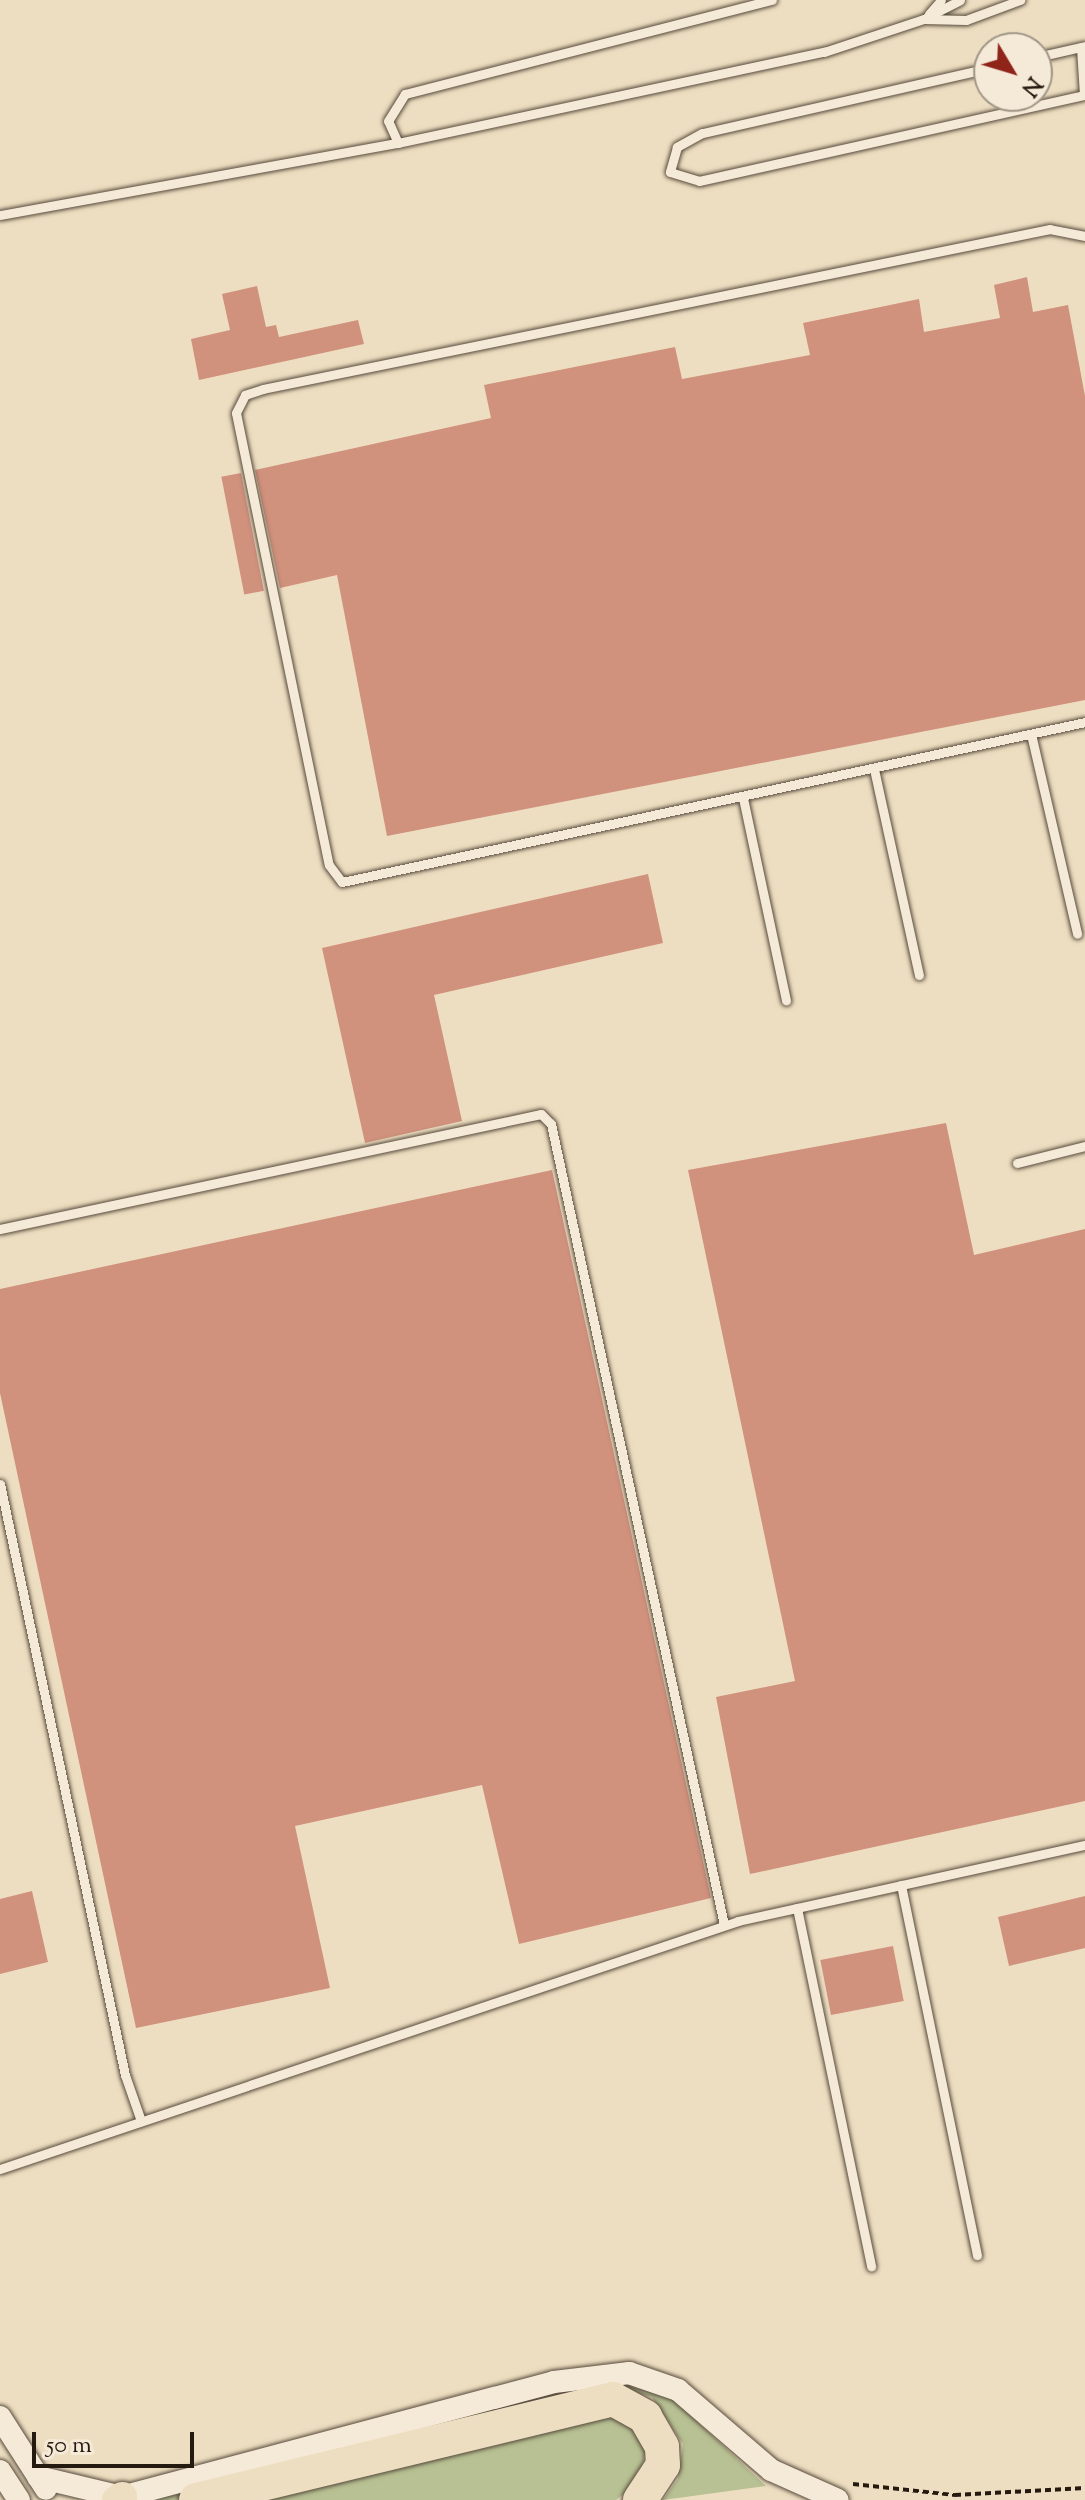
<!DOCTYPE html>
<html>
<head>
<meta charset="utf-8">
<style>
	body { margin:0 }
	#map { position:relative; width:1085px; height:2500px; overflow:hidden; background:#eedec1; font-family:"Sorts Mill Goudy",serif }
	div>[style] { position:absolute }
	[style*='--x'] { left:calc(var(--x)*1px); top:calc(var(--y)*1px); width:calc(var(--w)*1px); rotate:calc(var(--a)*1deg) }
	.green>* { inset:0; background:#b8c193 }
	.building>* { inset:0; background:#d0917d; transform-origin:0 0 }
	.path>* { height:4px; margin-top:-2px; transform-origin:0; background:repeating-linear-gradient(90deg,#241a10 0 6px,transparent 0 10px) }
	.roads { filter:drop-shadow(0 0 2px #564b3c) drop-shadow(0 0 2px #564b3c) }
	.service>* { height:9px; margin:-4.5px; padding:0 4.5px; transform-origin:4.5px; border-radius:4.5px; background:#f4ead7 }
	.tertiary>* { height:22px; margin:-11px; padding:0 11px; transform-origin:11px; border-radius:11px; background:#f4ead7 }
	.primary>* { height:30px; margin:-15px; padding:0 15px; transform-origin:15px; border-radius:15px; background:#eedec1 }
	.motorway>* { height:34px; margin:-17px; padding:0 17px; transform-origin:17px; border-radius:17px; background:#eedec1 }
	span { translate:-50% -50%; white-space:nowrap; text-align:center; line-height:1.15; -webkit-text-stroke:8px #f4ead7; paint-order:stroke }
	.north { position:absolute; left:973px; top:32px; width:80px; height:80px; box-sizing:border-box; background:#f4ead7; border:2px solid #a19787; border-radius:50%; rotate:128deg; font-size:22px; font-weight:700; line-height:32px; text-align:center; color:#241a10 }
	.north::after { content:''; display:block; margin:auto; width:28px; height:36px; background:#8f2418; clip-path:polygon(50% 0,100% 100%,50% 72%,0 100%) }
	.scale { position:absolute; left:32px; top:2432px; width:162px; height:36px; box-sizing:border-box; border:4px solid #241a10; border-top:0; padding-left:10px; font-size:24px; line-height:28px; white-space:nowrap; color:#241a10; -webkit-text-stroke:6px #f4ead7; paint-order:stroke }
</style>
</head>
<body>
<div id="map">
	<div class="green">
		<div style="clip-path:polygon(619px 2383px,673px 2399px,766px 2486px,663px 2500px,678px 2479px,683px 2444px,652px 2397px,614px 2387px,175px 2500px,150px 2500px)"></div>
		<div style="clip-path:polygon(618px 2416px,648px 2443px,637px 2484px,616px 2500px,249px 2500px,558px 2420px)"></div>
	</div>
	<div class="building">
		<div style="clip-path:polygon(1027px 277px,1033px 312px,1068px 305px,1085px 396px,1085px 700px,387px 836px,337px 575px,280px 588px,255px 470px,491px 418px,484px 385px,675px 347px,682px 379px,810px 355px,803px 323px,919px 299px,924px 332px,1000px 318px,994px 285px)"></div>
		<div style="clip-path:polygon(257px 286px,266px 327px,276px 325px,279px 337px,358px 320px,364px 344px,199px 380px,191px 339px,230px 330px,222px 294px)"></div>
		<div style="left:241px;top:473px;width:120px;height:20px;rotate:79deg"></div>
		<div style="clip-path:polygon(648px 874px,663px 943px,434px 995px,462px 1121px,365px 1143px,322px 948px)"></div>
		<div style="clip-path:polygon(946px 1123px,974px 1255px,1085px 1229px,1085px 1801px,750px 1874px,716px 1697px,795px 1681px,688px 1170px)"></div>
		<div style="clip-path:polygon(552px 1170px,711px 1898px,519px 1944px,482px 1785px,295px 1826px,330px 1988px,136px 2028px,0 1393px,0 1289px)"></div>
		<div style="clip-path:polygon(32px 1891px,48px 1962px,0 1974px,0 1899px)"></div>
		<div style="clip-path:polygon(1085px 1896px,1085px 1948px,1009px 1966px,998px 1917px)"></div>
		<div style="left:893px;top:1946px;width:56px;height:74px;rotate:79deg"></div>
	</div>
	<div class="path">
		<div style="--x:853;--y:2484;--w:103;--a:6.2"></div>
		<div style="--x:955;--y:2495;--w:130;--a:-3.1"></div>
	</div>
	<div class="roads">
		<div class="service">
			<div style="--x:929;--y:14;--w:18;--a:-49"></div>
			<div style="--x:927;--y:17;--w:37;--a:-27"></div>
			<div style="--x:1037;--y:57;--w:49;--a:-12.9"></div>
			<div style="--x:989;--y:68;--w:294;--a:167.2"></div>
			<div style="--x:702;--y:133;--w:29;--a:151"></div>
			<div style="--x:677;--y:147;--w:26;--a:106"></div>
			<div style="--x:670;--y:172;--w:30;--a:17"></div>
			<div style="--x:699;--y:181;--w:394;--a:-12.6"></div>
			<div style="--x:1084;--y:95;--w:48;--a:-93.6"></div>
			<div style="--x:398;--y:143;--w:24;--a:-114"></div>
			<div style="--x:388;--y:121;--w:32;--a:-58"></div>
			<div style="--x:405;--y:94;--w:379;--a:-14.4"></div>
			<div style="--x:0;--y:215;--w:404;--a:-10.3"></div>
			<div style="--x:398;--y:143;--w:436;--a:-12.1"></div>
			<div style="--x:824;--y:52;--w:105;--a:-18.3"></div>
			<div style="--x:924;--y:19;--w:42;--a:1.4"></div>
			<div style="--x:966;--y:20;--w:58;--a:-20.3"></div>
			<div style="--x:1085;--y:236;--w:36;--a:-169"></div>
			<div style="--x:1050;--y:229;--w:803;--a:168.51"></div>
			<div style="--x:263;--y:389;--w:19;--a:162"></div>
			<div style="--x:245;--y:395;--w:20;--a:117"></div>
			<div style="--x:236;--y:413;--w:461;--a:78.4"></div>
			<div style="--x:329;--y:865;--w:21;--a:53"></div>
			<div style="--x:342;--y:882;--w:760;--a:-12.15"></div>
			<div style="--x:1031;--y:734;--w:205;--a:77"></div>
			<div style="--x:874;--y:769;--w:211;--a:77.7"></div>
			<div style="--x:743;--y:798;--w:207;--a:78"></div>
			<div style="--x:1017;--y:1163;--w:70;--a:-14"></div>
			<div style="--x:0;--y:1229;--w:553;--a:-12"></div>
			<div style="--x:541;--y:1114;--w:14;--a:45"></div>
			<div style="--x:551;--y:1124;--w:819;--a:77.81"></div>
			<div style="--x:0;--y:1484;--w:604;--a:78.06"></div>
			<div style="--x:125;--y:2075;--w:49;--a:70.8"></div>
			<div style="--x:901;--y:1885;--w:378;--a:78.4"></div>
			<div style="--x:797;--y:1908;--w:366;--a:78.3"></div>
			<div style="--x:0;--y:2169;--w:779;--a:-18.57"></div>
			<div style="--x:738;--y:1921;--w:355;--a:-12.4"></div>
		</div>
		<div class="tertiary">
			<div style="--x:0;--y:2417;--w:85;--a:57.4"></div>
			<div style="--x:0;--y:2471;--w:35;--a:57"></div>
			<div style="--x:38;--y:2477;--w:86;--a:13.4"></div>
			<div style="--x:122;--y:2497;--w:447;--a:-14.9"></div>
			<div style="--x:554;--y:2382;--w:76;--a:-6.8"></div>
			<div style="--x:629;--y:2373;--w:52;--a:19.1"></div>
			<div style="--x:678;--y:2390;--w:123;--a:40.7"></div>
			<div style="--x:771;--y:2470;--w:73;--a:24.1"></div>
		</div>
		<div class="primary">
			<div style="--x:117;--y:2500;--w:6;--a:-31"></div>
		</div>
		<div class="motorway">
			<div style="--x:196;--y:2500;--w:429;--a:-13.6"></div>
			<div style="--x:613;--y:2399;--w:37;--a:29"></div>
			<div style="--x:645;--y:2417;--w:34;--a:60"></div>
			<div style="--x:662;--y:2447;--w:18;--a:87"></div>
			<div style="--x:663;--y:2465;--w:42;--a:123.3"></div>
		</div>
	</div>
	<div class="north">N</div>
	<div class="scale">50 m</div>
</div>
</body>
</html>
